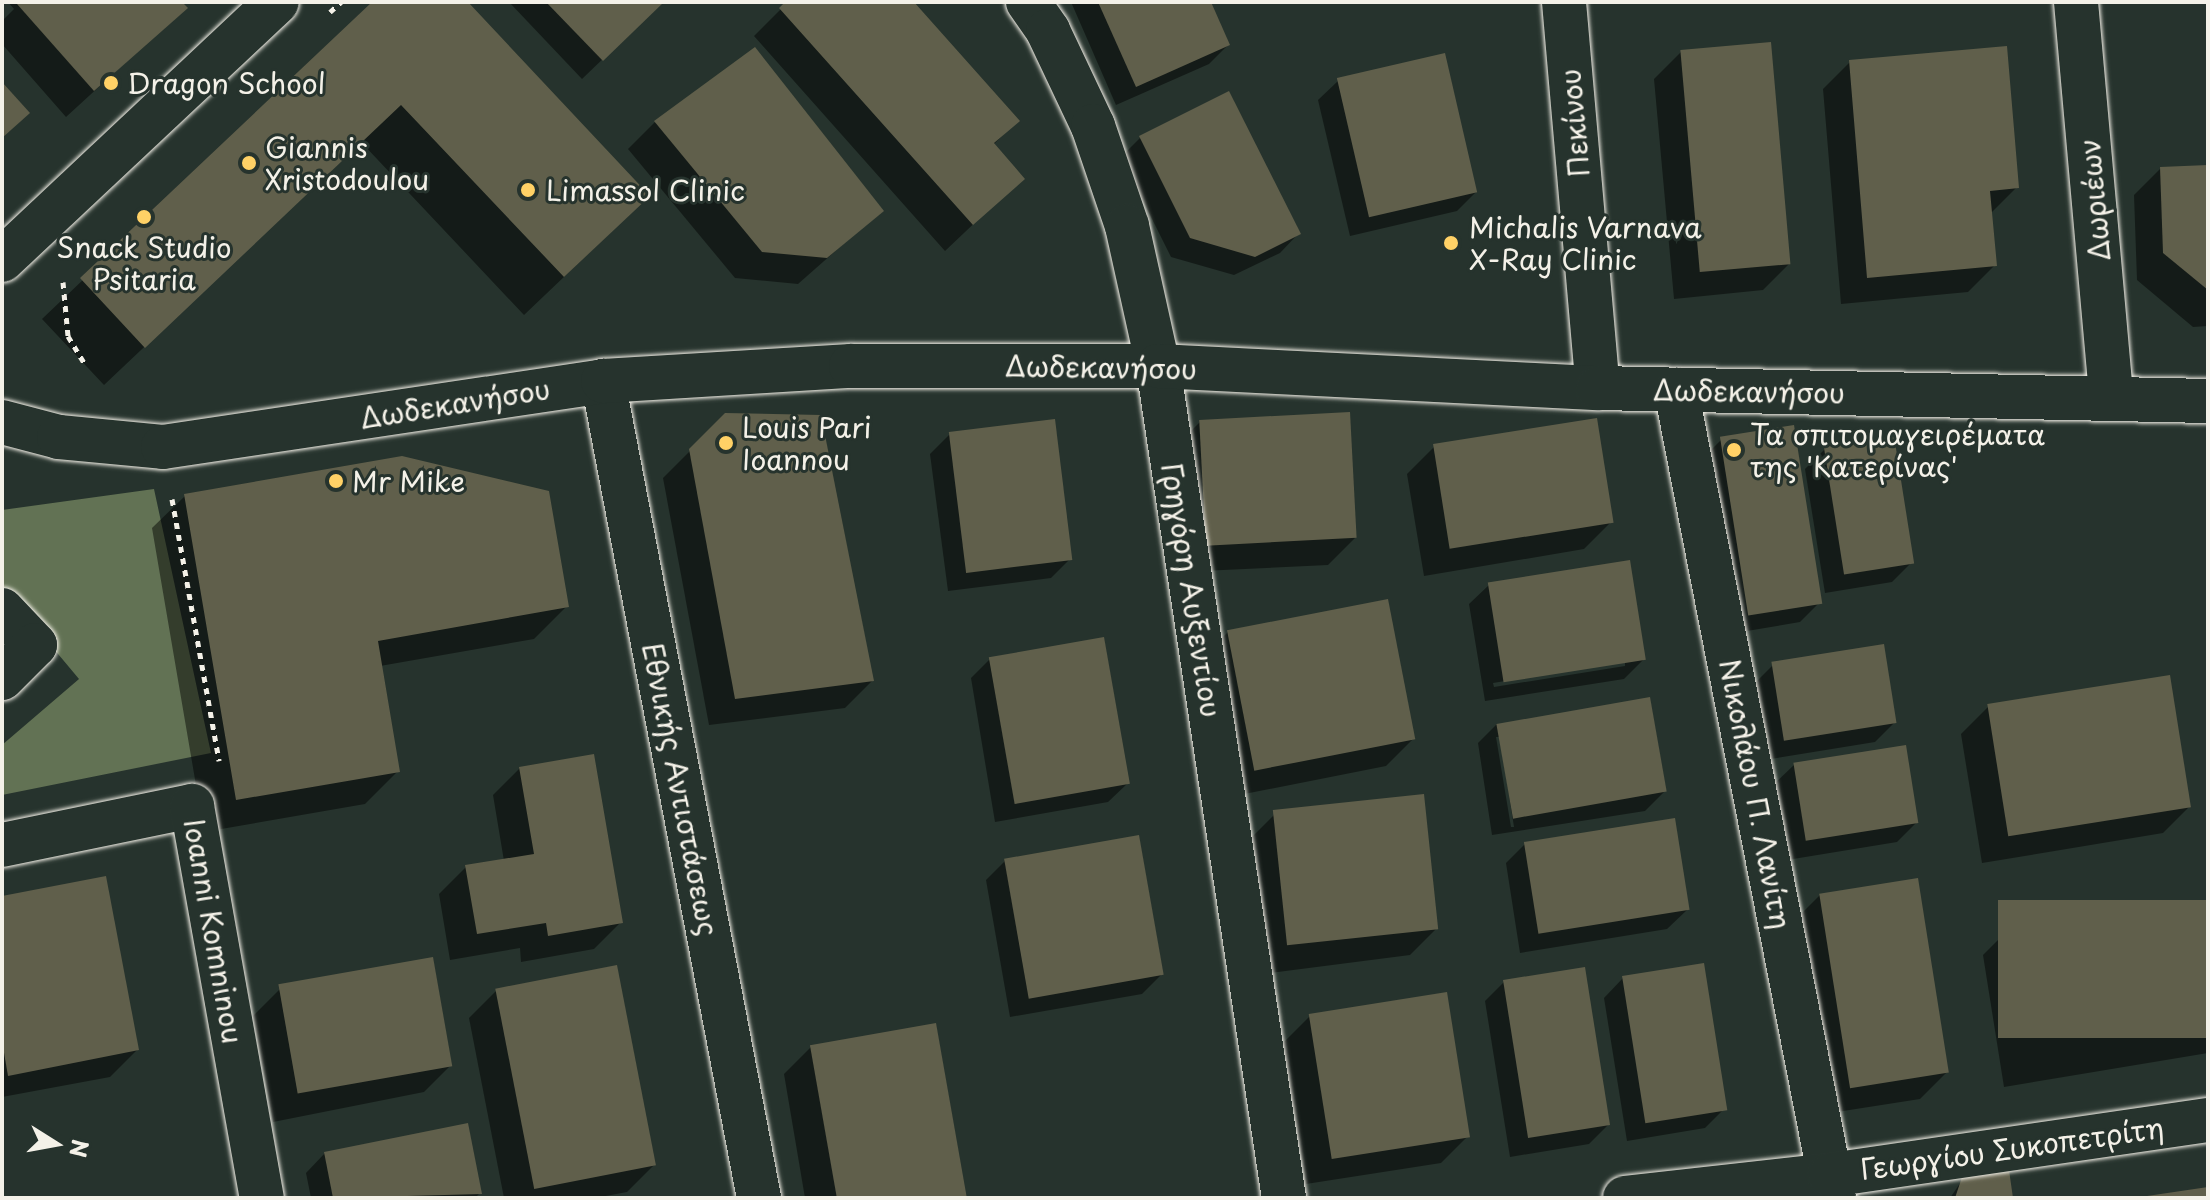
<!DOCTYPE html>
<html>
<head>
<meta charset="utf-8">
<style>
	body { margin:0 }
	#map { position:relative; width:2210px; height:1200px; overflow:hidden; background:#26332d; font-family:"Playpen Sans",sans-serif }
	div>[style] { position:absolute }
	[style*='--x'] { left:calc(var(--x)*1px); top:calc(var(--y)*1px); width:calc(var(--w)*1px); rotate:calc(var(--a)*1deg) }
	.green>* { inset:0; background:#627254 }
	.shadow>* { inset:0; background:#0007 }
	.building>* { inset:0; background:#605f4b; transform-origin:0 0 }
	.path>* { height:5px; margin-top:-2.5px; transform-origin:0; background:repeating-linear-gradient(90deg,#f4f1e8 0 6px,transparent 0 12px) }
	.roads { filter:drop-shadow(0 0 2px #f4f1e8) drop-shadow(0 0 2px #f4f1e8) }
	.street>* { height:44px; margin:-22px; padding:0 22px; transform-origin:22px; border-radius:22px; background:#26332d }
	.secondary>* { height:44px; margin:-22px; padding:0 22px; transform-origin:22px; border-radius:22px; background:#26332d }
	.dots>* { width:22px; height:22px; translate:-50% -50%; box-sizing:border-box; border:4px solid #26332d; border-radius:50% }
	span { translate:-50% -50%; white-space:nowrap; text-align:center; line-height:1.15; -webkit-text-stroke:6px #26332d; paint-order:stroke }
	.poi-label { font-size:28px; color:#f4f1e8 }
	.left { translate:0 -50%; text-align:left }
	.street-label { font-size:28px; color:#f4f1e8 }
	.frame { position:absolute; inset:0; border:4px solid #f4f1e8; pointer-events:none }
	.north { position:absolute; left:16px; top:1104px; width:80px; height:80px; -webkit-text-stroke:6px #26332d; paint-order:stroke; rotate:101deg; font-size:22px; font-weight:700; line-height:32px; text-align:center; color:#f4f1e8 }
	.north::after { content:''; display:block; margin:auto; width:28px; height:36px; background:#f4f1e8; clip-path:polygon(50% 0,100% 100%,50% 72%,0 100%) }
</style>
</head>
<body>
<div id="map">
	<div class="green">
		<div style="clip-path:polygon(154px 489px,211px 753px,2px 795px,2px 745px,79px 679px,2px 587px,2px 510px)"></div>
	</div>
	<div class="shadow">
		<div style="clip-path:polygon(8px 2px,180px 2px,185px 8px,66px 117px,2px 44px,2px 21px,14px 9px)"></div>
		<div style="clip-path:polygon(374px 2px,465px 2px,608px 235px,524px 315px,361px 142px,104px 385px,42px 319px)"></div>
		<div style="clip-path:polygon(509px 2px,662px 2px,582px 79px)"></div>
		<div style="clip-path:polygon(788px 2px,911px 2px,1017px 121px,993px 145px,1022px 178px,945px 251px,754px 36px)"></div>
		<div style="clip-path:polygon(1071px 2px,1209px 2px,1228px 45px,1209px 64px,1116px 105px)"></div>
		<div style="clip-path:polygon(754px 49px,882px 210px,798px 284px,735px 278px,628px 149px,655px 122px)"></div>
		<div style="clip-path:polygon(1681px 52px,1790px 263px,1763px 290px,1674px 299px,1654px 79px)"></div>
		<div style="clip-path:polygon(1850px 62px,2017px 187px,1990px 214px,1995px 265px,1968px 292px,1841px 304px,1823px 89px)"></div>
		<div style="clip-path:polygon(1338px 81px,1476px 192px,1457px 211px,1350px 236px,1318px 100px)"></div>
		<div style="clip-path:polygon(1140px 138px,1299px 233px,1280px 253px,1234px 275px,1171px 257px,1121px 157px)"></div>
		<div style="clip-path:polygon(2208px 167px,2208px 326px,2193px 327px,2137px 280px,2134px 195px,2161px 168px)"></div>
		<div style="clip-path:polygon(726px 415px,872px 681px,845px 708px,709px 725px,663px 478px)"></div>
		<div style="clip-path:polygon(1200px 422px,1355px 538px,1328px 565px,1180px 572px,1173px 449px)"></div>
		<div style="clip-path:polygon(950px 434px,1070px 559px,1051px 578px,948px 591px,930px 454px)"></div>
		<div style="clip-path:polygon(1721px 440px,1819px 603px,1800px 622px,1729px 634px,1702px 459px)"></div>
		<div style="clip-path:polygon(1434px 447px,1611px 522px,1584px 549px,1424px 576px,1407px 474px)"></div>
		<div style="clip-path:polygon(1825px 449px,1912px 562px,1892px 582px,1825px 593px,1805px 469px)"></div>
		<div style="clip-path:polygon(185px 496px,566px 607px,534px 639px,380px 666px,398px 771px,365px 804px,204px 832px,152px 528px)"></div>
		<div style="clip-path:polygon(evenodd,1489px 585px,1644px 659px,1624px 679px,1485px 701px,1469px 604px,1489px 585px,1625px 661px,1625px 666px,1494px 687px,1493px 683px,1625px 661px)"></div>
		<div style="clip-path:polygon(1228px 632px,1413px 739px,1386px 766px,1229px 797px,1201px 659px)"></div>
		<div style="clip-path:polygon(990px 659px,1128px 783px,1108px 802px,995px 822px,971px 678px)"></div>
		<div style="clip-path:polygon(1773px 665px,1894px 723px,1875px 742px,1765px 760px,1754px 684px)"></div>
		<div style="clip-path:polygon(1988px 707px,2190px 806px,2163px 833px,1982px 863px,1961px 734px)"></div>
		<div style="clip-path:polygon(evenodd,1497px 724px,1664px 792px,1645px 811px,1492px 835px,1478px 743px,1497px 724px,1496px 737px,1500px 737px,1514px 827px,1511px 827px,1496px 737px)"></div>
		<div style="clip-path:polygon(1794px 765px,1916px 823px,1897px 842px,1787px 860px,1774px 784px)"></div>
		<div style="clip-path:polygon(520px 768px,621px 922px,594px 949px,521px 962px,520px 948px,450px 960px,439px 894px,466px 867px,504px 861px,493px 795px)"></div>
		<div style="clip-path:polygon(1274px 815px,1437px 928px,1410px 955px,1263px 974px,1247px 842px)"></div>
		<div style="clip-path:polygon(1525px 844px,1687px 910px,1667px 929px,1520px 953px,1506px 863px)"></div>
		<div style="clip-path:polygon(1005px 861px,1161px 975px,1142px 994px,1010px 1017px,986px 880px)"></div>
		<div style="clip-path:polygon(1820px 895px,1947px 1072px,1920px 1099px,1824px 1114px,1793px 922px)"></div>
		<div style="clip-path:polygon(2px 898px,137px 1050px,110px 1077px,2px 1097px)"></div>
		<div style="clip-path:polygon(2208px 902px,2208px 1053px,2004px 1087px,1983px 955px,2002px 936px)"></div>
		<div style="clip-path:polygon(1623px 978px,1724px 1109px,1705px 1128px,1627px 1141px,1604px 998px)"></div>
		<div style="clip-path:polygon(1504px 982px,1609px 1124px,1589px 1144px,1510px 1157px,1485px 1001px)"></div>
		<div style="clip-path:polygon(280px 989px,451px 1065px,424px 1092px,273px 1122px,253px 1016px)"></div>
		<div style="clip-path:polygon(496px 991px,654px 1165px,627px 1192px,595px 1198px,504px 1198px,469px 1018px)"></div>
		<div style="clip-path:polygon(1310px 1016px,1468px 1136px,1441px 1163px,1306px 1184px,1283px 1043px)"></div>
		<div style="clip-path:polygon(811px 1047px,964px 1198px,805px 1198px,784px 1074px)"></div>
		<div style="clip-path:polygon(325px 1153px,479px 1194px,475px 1198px,311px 1198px,306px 1173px)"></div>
		<div style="clip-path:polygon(1963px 1179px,2011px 1198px,1950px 1198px)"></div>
	</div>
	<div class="building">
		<div style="clip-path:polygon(182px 2px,188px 8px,94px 91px,17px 4px)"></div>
		<div style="clip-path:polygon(372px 2px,468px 2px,650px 196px,564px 277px,401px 105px,145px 348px,80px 278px)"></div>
		<div style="clip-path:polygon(546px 2px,664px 2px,603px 61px)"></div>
		<div style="clip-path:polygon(785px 2px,914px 2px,1020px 121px,994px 143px,1025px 179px,973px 225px,779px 8px)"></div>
		<div style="clip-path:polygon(1098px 2px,1211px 2px,1230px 45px,1136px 87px)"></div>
		<div style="left:1771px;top:42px;width:223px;height:91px;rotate:85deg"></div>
		<div style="clip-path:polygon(2007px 46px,2019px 188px,1990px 191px,1997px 266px,1867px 278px,1849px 60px)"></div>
		<div style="clip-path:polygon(755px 47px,884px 211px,827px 258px,762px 252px,654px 121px)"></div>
		<div style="left:1445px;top:53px;width:143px;height:111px;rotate:77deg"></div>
		<div style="clip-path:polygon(2px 82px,30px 113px,2px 138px)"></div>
		<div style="clip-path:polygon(1229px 91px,1301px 234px,1255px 257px,1190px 238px,1139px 136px)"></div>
		<div style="clip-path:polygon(2208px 165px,2208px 290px,2163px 253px,2160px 167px)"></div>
		<div style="left:1350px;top:412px;width:126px;height:151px;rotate:87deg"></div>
		<div style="clip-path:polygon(725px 413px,821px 415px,874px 681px,735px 699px,689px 449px)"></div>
		<div style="left:1597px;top:418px;width:106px;height:166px;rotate:81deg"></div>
		<div style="left:1055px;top:419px;width:142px;height:107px;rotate:83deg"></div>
		<div style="left:1794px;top:425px;width:181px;height:75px;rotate:81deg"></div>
		<div style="left:1894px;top:436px;width:129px;height:71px;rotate:81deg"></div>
		<div style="clip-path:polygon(402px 456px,549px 491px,569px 607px,378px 641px,400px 772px,236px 800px,184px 494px)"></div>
		<div style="left:1630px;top:560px;width:101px;height:144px;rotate:81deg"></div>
		<div style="left:1388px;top:599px;width:143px;height:164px;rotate:79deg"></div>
		<div style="left:1104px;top:637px;width:149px;height:117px;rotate:80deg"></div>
		<div style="left:1884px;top:644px;width:80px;height:114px;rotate:81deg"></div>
		<div style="left:2170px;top:675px;width:134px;height:185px;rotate:81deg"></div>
		<div style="left:1650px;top:697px;width:96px;height:156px;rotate:80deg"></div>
		<div style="left:1906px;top:745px;width:79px;height:114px;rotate:81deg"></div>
		<div style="clip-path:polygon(594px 754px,623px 923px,548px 936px,546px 923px,477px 934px,465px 865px,534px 854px,519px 767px)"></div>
		<div style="left:1424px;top:794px;width:136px;height:152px;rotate:84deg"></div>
		<div style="left:1675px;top:818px;width:93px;height:153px;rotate:81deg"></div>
		<div style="left:1139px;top:835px;width:142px;height:137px;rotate:80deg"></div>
		<div style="clip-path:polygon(106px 876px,139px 1050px,8px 1076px,2px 1041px,2px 896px)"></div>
		<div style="left:1918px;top:878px;width:197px;height:100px;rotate:81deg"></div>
		<div style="left:2208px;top:900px;width:138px;height:210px;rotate:90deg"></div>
		<div style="left:433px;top:957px;width:111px;height:157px;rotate:80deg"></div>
		<div style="left:1704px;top:963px;width:149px;height:83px;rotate:81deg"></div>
		<div style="left:617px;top:965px;width:204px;height:124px;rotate:79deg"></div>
		<div style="left:1585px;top:967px;width:160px;height:83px;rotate:81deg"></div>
		<div style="left:1447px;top:992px;width:147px;height:140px;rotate:81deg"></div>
		<div style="left:936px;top:1023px;width:178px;height:128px;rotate:80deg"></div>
		<div style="clip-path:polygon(468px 1123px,482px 1194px,333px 1198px,324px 1152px)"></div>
		<div style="clip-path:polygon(2009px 1170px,2013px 1198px,1955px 1198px,1962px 1177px)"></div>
		<div style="clip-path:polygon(2208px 1187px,2208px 1198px,2147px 1198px,2147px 1196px)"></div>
	</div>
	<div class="path">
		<div style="--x:330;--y:12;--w:15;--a:-42"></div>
		<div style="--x:63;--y:282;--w:54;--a:84.7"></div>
		<div style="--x:68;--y:336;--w:31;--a:59"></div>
		<div style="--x:172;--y:499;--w:266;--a:79.8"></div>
	</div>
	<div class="roads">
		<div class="street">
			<div style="--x:1028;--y:2;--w:35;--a:55"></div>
			<div style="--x:1048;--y:31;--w:105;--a:64.7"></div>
			<div style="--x:1093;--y:126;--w:106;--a:71.2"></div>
			<div style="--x:1127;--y:226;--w:143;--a:77.5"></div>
			<div style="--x:1158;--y:366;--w:841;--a:81.39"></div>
			<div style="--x:1564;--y:2;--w:387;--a:85"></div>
			<div style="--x:2076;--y:2;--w:398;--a:84.9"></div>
			<div style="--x:603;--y:381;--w:832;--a:79.19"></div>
			<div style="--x:1676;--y:390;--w:823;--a:78.94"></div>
			<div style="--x:2;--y:610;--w:48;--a:46.7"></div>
			<div style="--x:35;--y:645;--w:47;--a:135"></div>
			<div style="--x:2;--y:845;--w:194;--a:-11.6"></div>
			<div style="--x:192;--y:806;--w:398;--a:79.9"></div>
			<div style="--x:1625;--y:1198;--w:206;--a:-6.4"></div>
			<div style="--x:1830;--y:1175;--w:382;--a:-8.3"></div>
		</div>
		<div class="secondary">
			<div style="--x:2;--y:260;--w:377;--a:-43.2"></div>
			<div style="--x:2;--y:422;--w:59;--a:14.7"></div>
			<div style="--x:59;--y:437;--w:104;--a:5.5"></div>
			<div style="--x:163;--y:447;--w:445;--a:-8.5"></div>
			<div style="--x:603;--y:381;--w:248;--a:-3.5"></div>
			<div style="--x:851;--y:366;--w:307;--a:0"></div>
			<div style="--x:1158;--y:366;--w:441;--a:2.9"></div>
			<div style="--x:1598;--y:388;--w:610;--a:1.22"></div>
		</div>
	</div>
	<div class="dots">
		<div style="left:111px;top:83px;background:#ffd166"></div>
		<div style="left:249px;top:163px;background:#ffd166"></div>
		<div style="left:528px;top:190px;background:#ffd166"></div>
		<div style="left:144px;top:217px;background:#ffd166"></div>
		<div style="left:1451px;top:243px;background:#ffd166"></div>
		<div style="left:726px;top:443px;background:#ffd166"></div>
		<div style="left:1734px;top:450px;background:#ffd166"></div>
		<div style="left:336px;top:481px;background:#ffd166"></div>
	</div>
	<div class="poi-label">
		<span class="left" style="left:127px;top:83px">Dragon School</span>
		<span class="left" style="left:265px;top:163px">Giannis<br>Xristodoulou</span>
		<span class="left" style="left:546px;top:190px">Limassol Clinic</span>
		<span class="left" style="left:1469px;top:243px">Michalis Varnava<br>X-Ray Clinic</span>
		<span style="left:144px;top:263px">Snack Studio<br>Psitaria</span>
		<span class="left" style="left:742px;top:443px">Louis Pari<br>Ioannou</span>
		<span class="left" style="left:1750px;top:450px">Τα σπιτομαγειρέματα<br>της 'Κατερίνας'</span>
		<span class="left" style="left:352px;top:481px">Mr Mike</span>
	</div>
	<div class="street-label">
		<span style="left:1574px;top:123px;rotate:-95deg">Πεκίνου</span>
		<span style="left:2094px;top:200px;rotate:-95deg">Δωριέων</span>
		<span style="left:1101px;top:367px;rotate:1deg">Δωδεκανήσου</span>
		<span style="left:1749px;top:391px;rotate:1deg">Δωδεκανήσου</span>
		<span style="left:455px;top:403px;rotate:-9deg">Δωδεκανήσου</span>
		<span style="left:1192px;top:590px;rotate:81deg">Γρηγόρη Αυξεντίου</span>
		<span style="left:681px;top:789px;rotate:79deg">Εθνικής Αντιστάσεως</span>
		<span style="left:1756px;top:794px;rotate:79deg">Νικολάου Π. Λανίτη</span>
		<span style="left:214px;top:931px;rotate:80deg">Ioanni Komninou</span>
		<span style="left:2012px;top:1148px;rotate:-8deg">Γεωργίου Συκοπετρίτη</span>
	</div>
	<div class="frame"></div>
	<div class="north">N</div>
</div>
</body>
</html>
